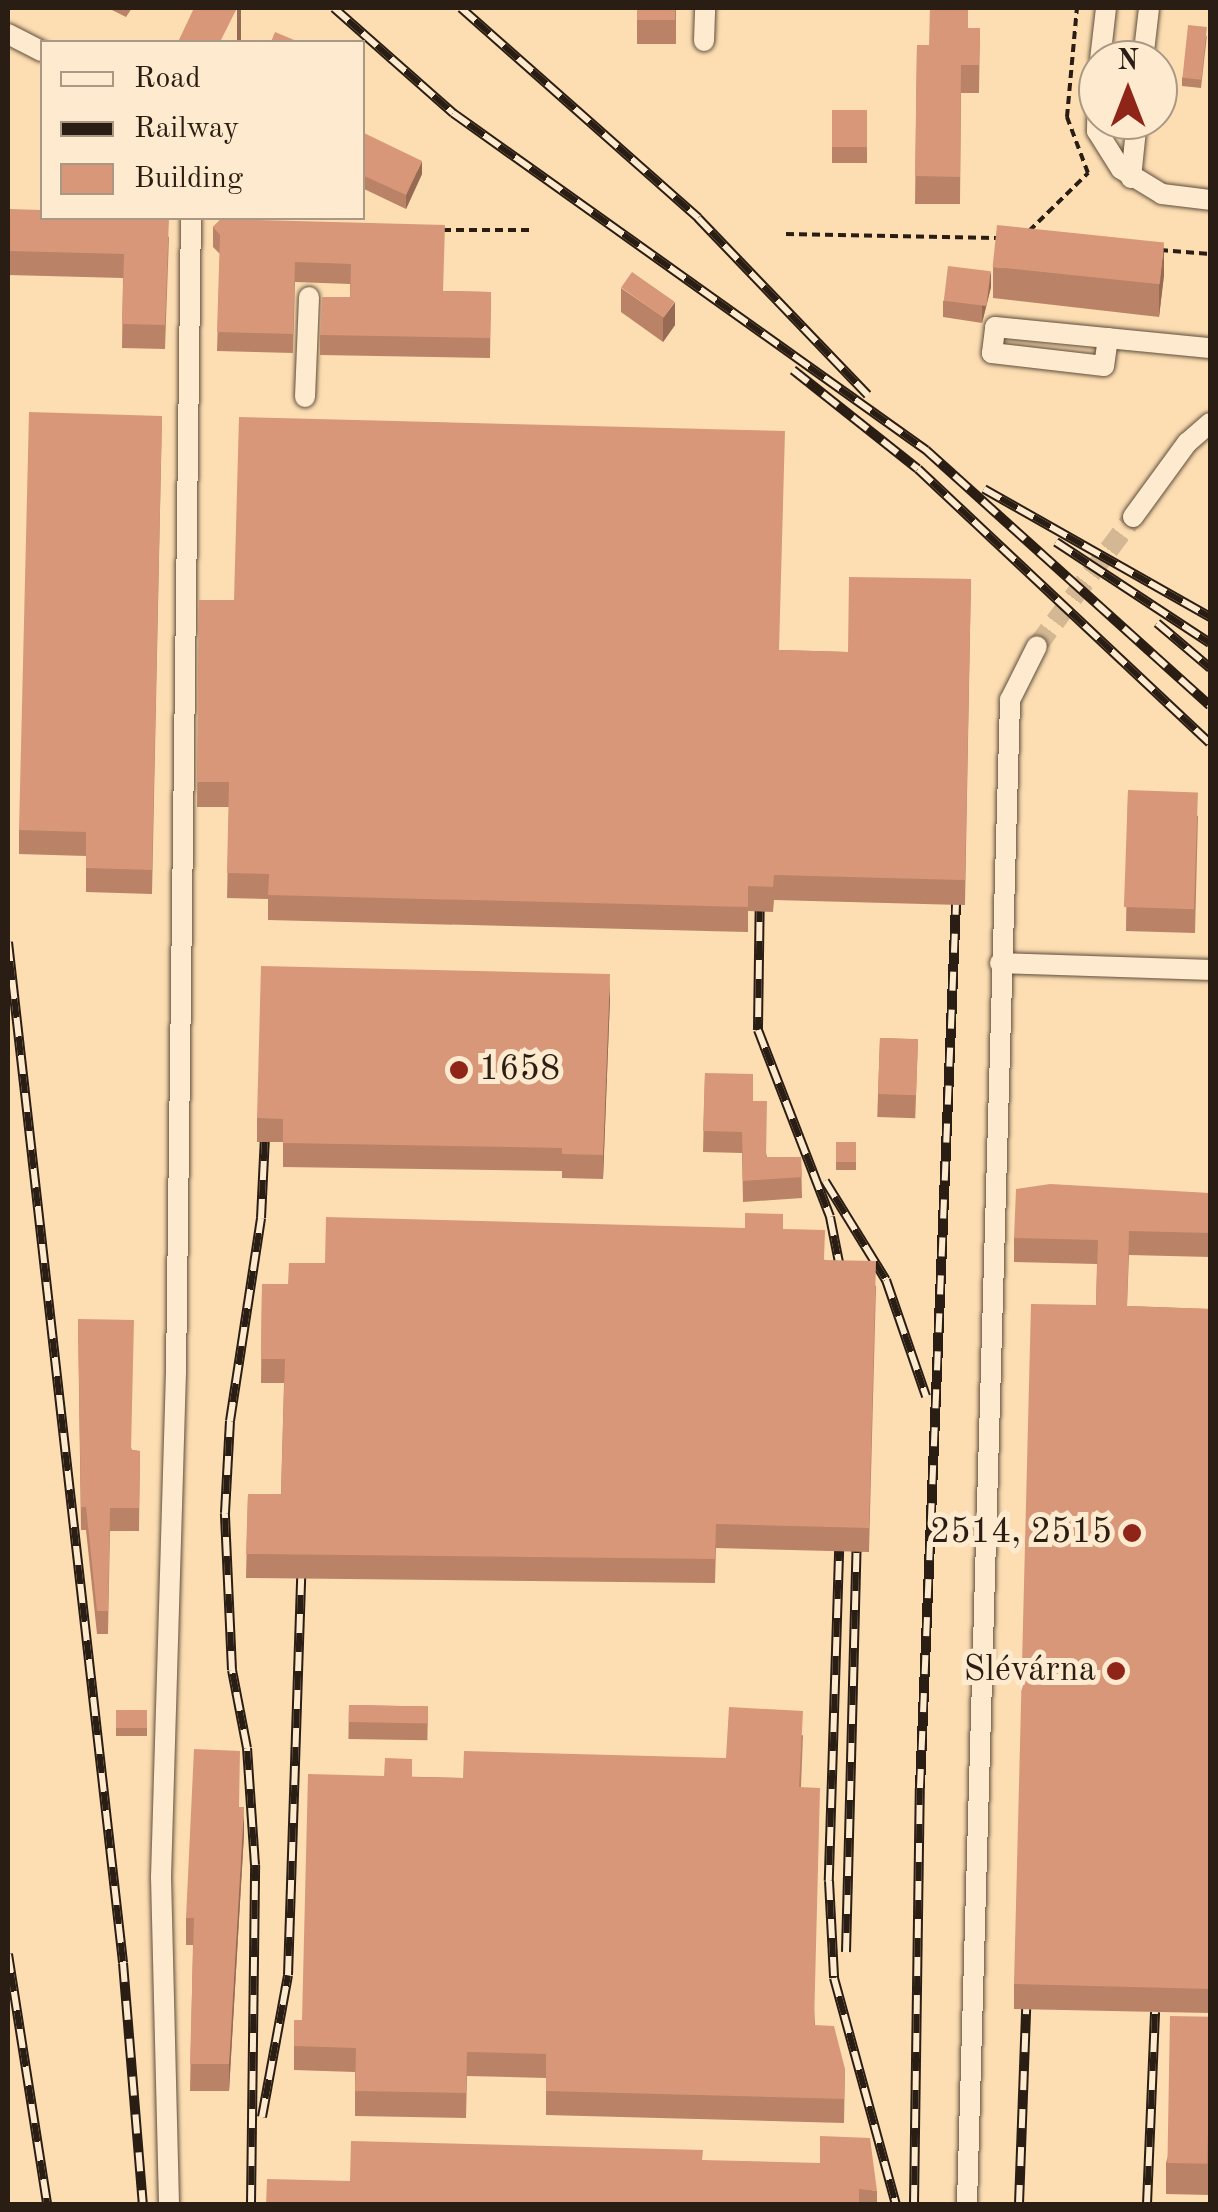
<!DOCTYPE html>
<html>
<head>
<meta charset="utf-8">
<style>
	body { margin:0 }
	#map { position:relative; width:1218px; height:2212px; overflow:hidden; background:#fddeb3; font-family:"Old Standard TT",serif }
	div>[style] { position:absolute }
	[style*='--x'] { left:calc(var(--x)*1px); top:calc(var(--y)*1px); width:calc(var(--w)*1px); rotate:calc(var(--a)*1deg) }
	.minor-tunnel>* { height:20px; margin-top:-10px; transform-origin:0; background:repeating-linear-gradient(90deg,#d3b893 0 20px,transparent 0 30px) }
	.path>* { height:4px; margin-top:-2px; transform-origin:0; background:repeating-linear-gradient(90deg,#2a1e14 0 8px,transparent 0 13px) }
	.roads { filter:drop-shadow(0 0 2px #5f4e3c) drop-shadow(0 0 2px #5f4e3c) }
	.minor>* { height:20px; margin:-10px; padding:0 10px; transform-origin:10px; border-radius:10px; background:#feeace }
	.rail>* { height:10px; margin-top:-5px; transform-origin:0; background:repeating-linear-gradient(90deg,#feeace 0 19px,#2a1e14 0 38px); box-sizing:border-box; border-block:2px solid #2a1e14 }
	.wall>* { inset:0; background:#ba8267; transform-origin:0 0 }
	.shaded-wall>* { inset:0; background:#976a54; transform-origin:0 0 }
	.building>* { inset:0; background:#d89778; transform-origin:0 0 }
	.dots>* { width:28px; height:28px; translate:-50% -50%; box-sizing:border-box; border:5px solid #feeace; border-radius:50% }
	span { translate:-50% -50%; white-space:nowrap; text-align:center; line-height:1.15; -webkit-text-stroke:10px #feeace; paint-order:stroke }
	.poi-label { font-size:35px; color:#2a1e14 }
	.left { translate:0 -50%; text-align:left }
	.right { translate:-100% -50%; text-align:right }
	.frame { position:absolute; inset:0; border:10px solid #2a1e14; pointer-events:none }
	.legend { position:absolute; left:40px; top:40px; width:325px; height:180px; box-sizing:border-box; background:#feeace; border:2px solid #a99884; margin:0; padding:12px 18px; list-style:none; font-size:30px; color:#2a1e14 }
	.legend li { display:flex; align-items:center; gap:20px; height:50px }
	.legend b { width:50px; border:2px solid #a99884 }
	.north { position:absolute; left:1078px; top:40px; width:100px; height:100px; box-sizing:border-box; background:#feeace; border:2px solid #a99884; border-radius:50%; rotate:0deg; font-size:28px; font-weight:700; line-height:40px; text-align:center; color:#2a1e14 }
	.north::after { content:''; display:block; margin:auto; width:35px; height:45px; background:#8f2418; clip-path:polygon(50% 0,100% 100%,50% 72%,0 100%) }
</style>
</head>
<body>
<div id="map">
	<div class="minor-tunnel">
		<div style="--x:1037;--y:646;--w:161;--a:-53.3"></div>
	</div>
	<div class="path">
		<div style="--x:443;--y:230;--w:86;--a:0"></div>
		<div style="--x:1029;--y:231;--w:83;--a:-44.5"></div>
		<div style="--x:1088;--y:173;--w:60;--a:-110.6"></div>
		<div style="--x:1067;--y:117;--w:109;--a:-84.8"></div>
		<div style="--x:786;--y:234;--w:210;--a:1.1"></div>
		<div style="--x:1160;--y:250;--w:50;--a:4.6"></div>
	</div>
	<div class="roads">
		<div class="minor">
			<div style="--x:8;--y:34;--w:38;--a:27"></div>
			<div style="--x:704;--y:41;--w:33;--a:-88"></div>
			<div style="--x:1100;--y:60;--w:52;--a:-83.4"></div>
			<div style="--x:1143;--y:60;--w:52;--a:-83.4"></div>
			<div style="--x:1098;--y:82;--w:49;--a:91.2"></div>
			<div style="--x:1097;--y:131;--w:45;--a:57.7"></div>
			<div style="--x:1121;--y:169;--w:48;--a:31.4"></div>
			<div style="--x:1162;--y:194;--w:48;--a:7.1"></div>
			<div style="--x:1131;--y:178;--w:58;--a:-84.1"></div>
			<div style="--x:1108;--y:338;--w:28;--a:98"></div>
			<div style="--x:1104;--y:366;--w:113;--a:-173.4"></div>
			<div style="--x:992;--y:353;--w:26;--a:-83"></div>
			<div style="--x:995;--y:327;--w:216;--a:5.6"></div>
			<div style="--x:305;--y:397;--w:100;--a:-87.7"></div>
			<div style="--x:1133;--y:517;--w:92;--a:-53.9"></div>
			<div style="--x:1187;--y:443;--w:30;--a:-41"></div>
			<div style="--x:1000;--y:963;--w:210;--a:1.9"></div>
			<div style="--x:169;--y:2204;--w:327;--a:-91.4"></div>
			<div style="--x:161;--y:1877;--w:504;--a:-88.3"></div>
			<div style="--x:176;--y:1373;--w:1155;--a:-89.26"></div>
			<div style="--x:967;--y:2204;--w:1505;--a:-88.36"></div>
			<div style="--x:1010;--y:700;--w:60;--a:-63.4"></div>
		</div>
	</div>
	<div class="rail">
		<div style="--x:334;--y:8;--w:159;--a:41.4"></div>
		<div style="--x:453;--y:113;--w:581;--a:35.47"></div>
		<div style="--x:926;--y:450;--w:382;--a:42"></div>
		<div style="--x:461;--y:8;--w:317;--a:41.5"></div>
		<div style="--x:698;--y:218;--w:245;--a:46.2"></div>
		<div style="--x:793;--y:370;--w:159;--a:38.4"></div>
		<div style="--x:918;--y:469;--w:400;--a:43.2"></div>
		<div style="--x:984;--y:489;--w:260;--a:29.5"></div>
		<div style="--x:1056;--y:542;--w:184;--a:33.3"></div>
		<div style="--x:1157;--y:623;--w:70;--a:40.3"></div>
		<div style="--x:760;--y:884;--w:146;--a:90.8"></div>
		<div style="--x:758;--y:1030;--w:200;--a:68.9"></div>
		<div style="--x:830;--y:1217;--w:72;--a:78.8"></div>
		<div style="--x:8;--y:942;--w:1027;--a:83.57"></div>
		<div style="--x:123;--y:1963;--w:242;--a:85.3"></div>
		<div style="--x:825;--y:1181;--w:116;--a:58.4"></div>
		<div style="--x:886;--y:1280;--w:123;--a:71"></div>
		<div style="--x:840;--y:1523;--w:358;--a:91.8"></div>
		<div style="--x:829;--y:1881;--w:97;--a:87"></div>
		<div style="--x:834;--y:1978;--w:234;--a:74.7"></div>
		<div style="--x:846;--y:1952;--w:430;--a:-88.5"></div>
		<div style="--x:8;--y:1954;--w:253;--a:81.1"></div>
		<div style="--x:262;--y:2117;--w:144;--a:-79.6"></div>
		<div style="--x:288;--y:1975;--w:425;--a:-88.1"></div>
		<div style="--x:251;--y:2204;--w:339;--a:-89.3"></div>
		<div style="--x:255;--y:1865;--w:117;--a:-93.9"></div>
		<div style="--x:247;--y:1748;--w:79;--a:-100.9"></div>
		<div style="--x:232;--y:1670;--w:157;--a:-92.6"></div>
		<div style="--x:225;--y:1513;--w:92;--a:-86.9"></div>
		<div style="--x:230;--y:1421;--w:205;--a:-81.3"></div>
		<div style="--x:261;--y:1218;--w:102;--a:-87.2"></div>
		<div style="--x:914;--y:2204;--w:416;--a:-89.2"></div>
		<div style="--x:920;--y:1788;--w:910;--a:-87.67"></div>
		<div style="--x:1019;--y:2204;--w:195;--a:-87.9"></div>
		<div style="--x:1147;--y:2204;--w:192;--a:-87.6"></div>
	</div>
	<div class="wall">
		<div style="clip-path:polygon(108px 8px,132px 8px,126px 17px)"></div>
		<div style="left:637px;top:8px;width:39px;height:36px"></div>
		<div style="clip-path:polygon(968px 28px,980px 28px,979px 93px,961px 93px,960px 204px,915px 204px,917px 45px,929px 45px)"></div>
		<div style="clip-path:polygon(1207px 35px,1201px 88px,1182px 86px,1182px 78px)"></div>
		<div style="left:832px;top:110px;width:35px;height:53px"></div>
		<div style="clip-path:polygon(362px 132px,422px 174px,406px 209px,362px 188px)"></div>
		<div style="clip-path:polygon(8px 209px,169px 237px,165px 349px,122px 348px,123px 278px,8px 275px)"></div>
		<div style="clip-path:polygon(221px 219px,444px 291px,491px 292px,490px 358px,320px 355px,320px 335px,350px 297px,350px 284px,295px 282px,293px 353px,217px 351px,220px 254px,213px 247px,213px 227px)"></div>
		<div style="clip-path:polygon(993px 267px,1164px 275px,1159px 317px,993px 298px)"></div>
		<div style="clip-path:polygon(991px 287px,982px 323px,943px 317px,943px 301px)"></div>
		<div style="clip-path:polygon(621px 288px,675px 325px,663px 342px,621px 312px)"></div>
		<div style="clip-path:polygon(162px 416px,152px 894px,86px 892px,86px 856px,19px 854px,19px 830px)"></div>
		<div style="clip-path:polygon(971px 579px,965px 905px,774px 900px,773px 912px,748px 911px,748px 932px,268px 920px,268px 899px,227px 898px,229px 807px,197px 807px,199px 600px,780px 650px,848px 652px)"></div>
		<div style="clip-path:polygon(1128px 790px,1198px 816px,1195px 933px,1126px 931px)"></div>
		<div style="clip-path:polygon(610px 998px,603px 1179px,562px 1178px,562px 1171px,283px 1167px,283px 1142px,257px 1142px,257px 1118px)"></div>
		<div style="left:880px;top:1038px;width:38px;height:79px;rotate:2deg"></div>
		<div style="clip-path:polygon(705px 1073px,753px 1101px,767px 1157px,801px 1157px,802px 1198px,743px 1202px,742px 1153px,703px 1152px)"></div>
		<div style="left:836px;top:1142px;width:20px;height:28px"></div>
		<div style="clip-path:polygon(1210px 1193px,1210px 1257px,1129px 1255px,1127px 1306px,1210px 1309px,1210px 2013px,1014px 2009px,1014px 1984px,1096px 1305px,1097px 1264px,1014px 1262px,1014px 1238px)"></div>
		<div style="clip-path:polygon(783px 1229px,825px 1260px,876px 1286px,869px 1552px,716px 1548px,715px 1583px,246px 1578px,248px 1494px,281px 1494px,284px 1383px,261px 1383px,262px 1284px,288px 1284px,325px 1263px)"></div>
		<div style="clip-path:polygon(78px 1319px,132px 1450px,140px 1451px,139px 1531px,110px 1531px,108px 1634px,97px 1634px,86px 1530px,81px 1530px)"></div>
		<div style="left:349px;top:1705px;width:79px;height:34px;rotate:1deg"></div>
		<div style="left:116px;top:1710px;width:31px;height:26px"></div>
		<div style="clip-path:polygon(803px 1735px,801px 1787px,815px 2025px,845px 2069px,844px 2123px,546px 2115px,546px 2078px,467px 2076px,466px 2118px,355px 2116px,355px 2072px,294px 2070px,294px 2020px,302px 2020px,384px 1776px,463px 1778px,726px 1758px)"></div>
		<div style="clip-path:polygon(239px 1807px,244px 1834px,229px 2091px,190px 2091px,193px 1945px,186px 1945px,186px 1918px)"></div>
		<div style="clip-path:polygon(1210px 2017px,1210px 2195px,1166px 2194px,1166px 2163px)"></div>
		<div style="clip-path:polygon(702px 2160px,877px 2191px,877px 2204px,266px 2204px,350px 2181px)"></div>
	</div>
	<div class="shaded-wall">
		<div style="left:237px;top:8px;width:4px;height:38px"></div>
		<div style="clip-path:polygon(422px 161px,422px 174px,406px 209px,406px 195px)"></div>
		<div style="clip-path:polygon(1164px 244px,1164px 275px,1159px 317px,1159px 285px)"></div>
		<div style="clip-path:polygon(991px 271px,991px 287px,982px 323px,982px 306px)"></div>
		<div style="clip-path:polygon(675px 302px,675px 325px,663px 342px,663px 318px)"></div>
		<div style="clip-path:polygon(610px 974px,610px 998px,603px 1179px,603px 1155px)"></div>
		<div style="clip-path:polygon(244px 1807px,244px 1834px,229px 2091px,229px 2064px)"></div>
	</div>
	<div class="building">
		<div style="clip-path:polygon(194px 8px,237px 8px,220px 42px,178px 42px)"></div>
		<div style="left:637px;top:8px;width:38px;height:12px"></div>
		<div style="clip-path:polygon(930px 8px,968px 8px,968px 28px,980px 28px,979px 65px,961px 65px,960px 177px,915px 176px,917px 45px,929px 45px)"></div>
		<div style="left:1188px;top:25px;width:19px;height:53px;rotate:6deg"></div>
		<div style="clip-path:polygon(275px 32px,299px 42px,271px 42px)"></div>
		<div style="left:832px;top:110px;width:35px;height:37px"></div>
		<div style="clip-path:polygon(362px 132px,422px 161px,406px 195px,362px 175px)"></div>
		<div style="clip-path:polygon(8px 209px,42px 210px,42px 218px,169px 218px,165px 325px,122px 324px,124px 254px,8px 251px)"></div>
		<div style="clip-path:polygon(221px 219px,445px 225px,443px 291px,491px 292px,490px 338px,320px 335px,322px 297px,350px 297px,351px 264px,295px 262px,293px 334px,217px 332px,220px 235px,213px 227px)"></div>
		<div style="left:997px;top:225px;width:168px;height:42px;rotate:6deg"></div>
		<div style="left:948px;top:266px;width:43px;height:35px;rotate:7deg"></div>
		<div style="left:632px;top:272px;width:52px;height:19px;rotate:35deg"></div>
		<div style="clip-path:polygon(29px 412px,162px 416px,152px 870px,86px 868px,86px 832px,19px 830px)"></div>
		<div style="clip-path:polygon(239px 417px,785px 431px,779px 650px,848px 652px,849px 577px,971px 579px,965px 880px,774px 875px,773px 887px,748px 886px,748px 907px,268px 895px,269px 874px,227px 873px,229px 782px,197px 782px,199px 600px,234px 600px)"></div>
		<div style="left:1128px;top:790px;width:70px;height:117px;rotate:2deg"></div>
		<div style="clip-path:polygon(261px 966px,610px 974px,603px 1155px,562px 1154px,562px 1148px,283px 1143px,283px 1119px,257px 1118px)"></div>
		<div style="left:880px;top:1038px;width:38px;height:56px;rotate:2deg"></div>
		<div style="clip-path:polygon(705px 1073px,753px 1074px,753px 1101px,767px 1101px,766px 1157px,801px 1157px,802px 1177px,743px 1181px,742px 1132px,703px 1131px)"></div>
		<div style="left:836px;top:1142px;width:20px;height:20px"></div>
		<div style="clip-path:polygon(1050px 1184px,1210px 1193px,1210px 1233px,1129px 1231px,1127px 1306px,1210px 1309px,1210px 1989px,1014px 1984px,1031px 1304px,1096px 1305px,1098px 1240px,1014px 1238px,1016px 1189px)"></div>
		<div style="clip-path:polygon(745px 1213px,783px 1214px,783px 1229px,825px 1230px,824px 1260px,876px 1261px,869px 1528px,716px 1524px,715px 1559px,246px 1554px,248px 1494px,281px 1494px,285px 1359px,261px 1359px,262px 1284px,288px 1284px,289px 1263px,325px 1263px,326px 1217px,745px 1228px)"></div>
		<div style="clip-path:polygon(78px 1319px,134px 1320px,131px 1450px,140px 1451px,139px 1508px,110px 1508px,108px 1611px,97px 1611px,86px 1507px,81px 1507px)"></div>
		<div style="left:349px;top:1705px;width:79px;height:17px;rotate:1deg"></div>
		<div style="clip-path:polygon(729px 1707px,803px 1711px,799px 1787px,820px 1788px,814px 2025px,834px 2026px,845px 2069px,844px 2099px,546px 2091px,546px 2054px,467px 2052px,466px 2093px,355px 2091px,356px 2048px,294px 2046px,294px 2020px,302px 2020px,308px 1774px,384px 1776px,385px 1758px,412px 1759px,412px 1777px,463px 1778px,464px 1751px,726px 1758px)"></div>
		<div style="left:116px;top:1710px;width:31px;height:18px"></div>
		<div style="clip-path:polygon(194px 1749px,240px 1751px,239px 1807px,244px 1807px,229px 2064px,190px 2064px,194px 1918px,186px 1918px)"></div>
		<div style="left:1170px;top:2016px;width:40px;height:147px;rotate:1deg"></div>
		<div style="clip-path:polygon(820px 2136px,870px 2138px,877px 2191px,859px 2189px,859px 2204px,266px 2204px,267px 2179px,350px 2181px,351px 2141px,703px 2150px,702px 2160px,820px 2163px)"></div>
	</div>
	<div class="dots">
		<div style="left:459px;top:1070px;background:#8f2418"></div>
		<div style="left:1132px;top:1533px;background:#8f2418"></div>
		<div style="left:1116px;top:1671px;background:#8f2418"></div>
	</div>
	<div class="poi-label">
		<span class="left" style="left:479px;top:1070px">1658</span>
		<span class="right" style="left:1112px;top:1533px">2514, 2515</span>
		<span class="right" style="left:1096px;top:1671px">Slévárna</span>
	</div>
	<div class="frame"></div>
	<ul class="legend">
	<li><b style="height:12px;background:#feeace"></b>Road</li>
	<li><b style="height:12px;background:#2a1e14"></b>Railway</li>
	<li><b style="height:28px;background:#d89778"></b>Building</li>
	</ul>
	<div class="north">N</div>
</div>
</body>
</html>
